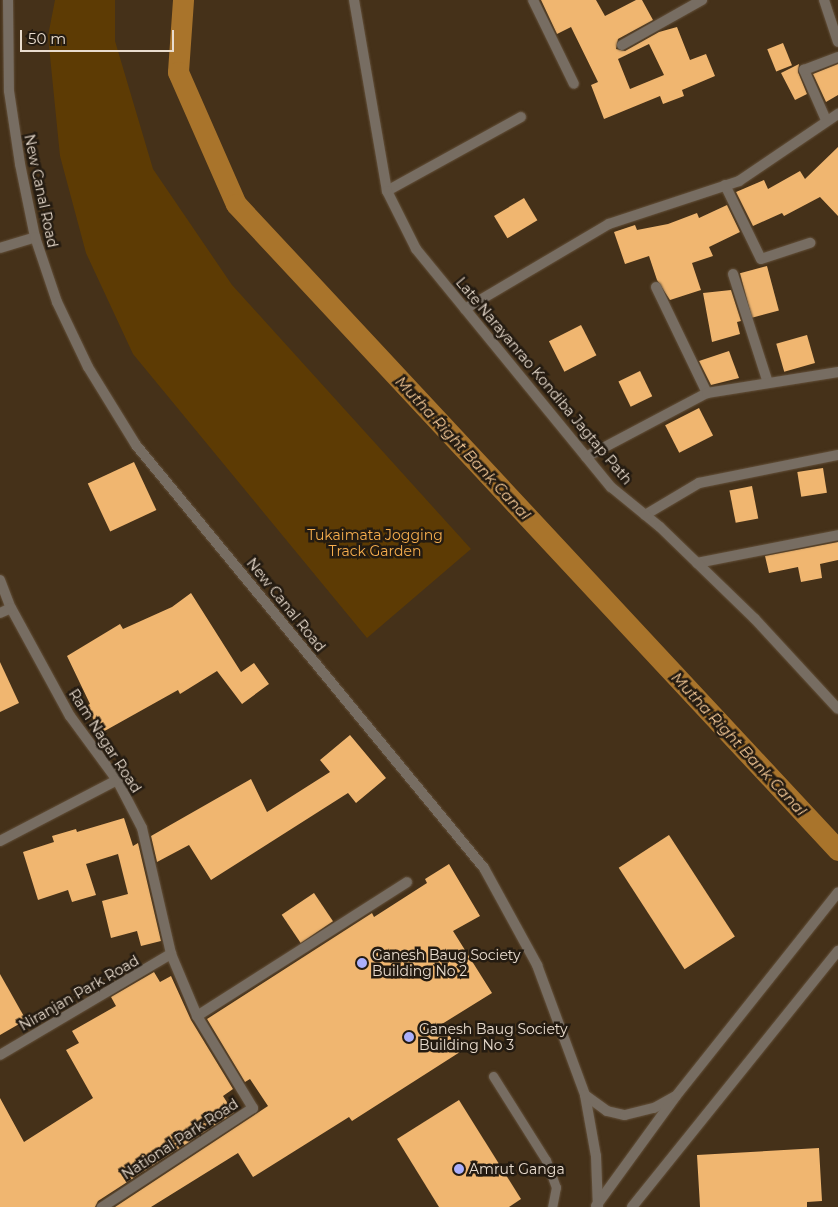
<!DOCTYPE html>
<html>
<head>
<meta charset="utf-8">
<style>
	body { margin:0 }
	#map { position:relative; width:838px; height:1207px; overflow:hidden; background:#453119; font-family:Montserrat,sans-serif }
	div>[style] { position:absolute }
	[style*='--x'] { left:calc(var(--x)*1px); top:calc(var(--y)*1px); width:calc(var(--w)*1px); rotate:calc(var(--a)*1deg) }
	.green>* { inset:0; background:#5d3b04 }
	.canal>* { height:21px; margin:-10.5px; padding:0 10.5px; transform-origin:10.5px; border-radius:10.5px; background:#a9742b }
	.building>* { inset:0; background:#f0b670; transform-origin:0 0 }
	.roads { filter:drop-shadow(0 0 1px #63503a) drop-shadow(0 0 1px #63503a) }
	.service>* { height:9px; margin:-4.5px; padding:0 4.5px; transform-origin:4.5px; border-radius:4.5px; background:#776d62 }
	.minor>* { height:10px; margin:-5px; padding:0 5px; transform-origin:5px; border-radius:5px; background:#776d62 }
	.tertiary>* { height:10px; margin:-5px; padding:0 5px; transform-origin:5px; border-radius:5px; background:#776d62 }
	.dots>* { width:14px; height:14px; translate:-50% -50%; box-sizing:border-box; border:2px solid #241b11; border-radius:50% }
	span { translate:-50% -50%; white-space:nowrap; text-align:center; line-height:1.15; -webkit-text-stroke:5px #241b11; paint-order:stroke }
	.street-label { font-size:14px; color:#e9dcce }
	.park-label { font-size:14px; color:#f7ae4e }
	.poi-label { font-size:14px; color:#e9dcce }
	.left { translate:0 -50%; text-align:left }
	.water-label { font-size:15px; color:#fccf9b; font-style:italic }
	.scale { position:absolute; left:20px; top:30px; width:154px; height:22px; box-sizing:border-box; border:2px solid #e9dcce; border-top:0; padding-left:6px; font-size:15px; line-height:18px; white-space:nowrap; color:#e9dcce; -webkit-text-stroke:4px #241b11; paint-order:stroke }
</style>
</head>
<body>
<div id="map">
	<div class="green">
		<div style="clip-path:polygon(55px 0,115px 0,115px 41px,153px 169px,232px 285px,471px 549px,367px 638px,133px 354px,86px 253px,60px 156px,48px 36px)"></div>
	</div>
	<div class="canal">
		<div style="--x:183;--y:0;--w:72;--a:94"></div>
		<div style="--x:178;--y:72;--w:144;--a:66.3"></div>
		<div style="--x:236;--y:204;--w:883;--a:47.02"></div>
	</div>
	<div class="building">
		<div style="clip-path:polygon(evenodd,541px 0,596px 0,605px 16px,636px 0,642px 0,653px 20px,618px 39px,616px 49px,625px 51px,659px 32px,677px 27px,690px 60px,706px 54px,715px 76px,682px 90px,684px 96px,663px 104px,660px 96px,604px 119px,591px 85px,598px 82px,571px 27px,557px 34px,541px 0,649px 44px,664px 75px,630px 89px,618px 59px,649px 44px)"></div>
		<div style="left:783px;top:43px;width:24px;height:17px;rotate:68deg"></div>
		<div style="clip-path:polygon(799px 64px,798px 72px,807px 94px,795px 100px,781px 73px)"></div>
		<div style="clip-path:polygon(838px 64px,838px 95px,826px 102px,813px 74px)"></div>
		<div style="clip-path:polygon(838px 147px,838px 216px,820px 197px,784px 216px,782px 213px,753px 226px,736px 192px,764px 180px,768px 189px,800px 171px,805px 179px)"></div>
		<div style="left:524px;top:198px;width:26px;height:35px;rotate:59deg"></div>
		<div style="clip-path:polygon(727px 205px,740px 232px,709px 247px,713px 256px,692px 263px,701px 290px,670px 300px,657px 280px,649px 256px,625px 264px,614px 232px,635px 225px,637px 230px,668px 224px,697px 213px,699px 218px)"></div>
		<div style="left:767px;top:266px;width:46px;height:28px;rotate:75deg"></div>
		<div style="clip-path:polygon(731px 290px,741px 321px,737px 322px,740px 334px,712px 342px,703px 293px)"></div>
		<div style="left:581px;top:325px;width:34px;height:36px;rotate:63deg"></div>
		<div style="left:807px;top:335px;width:29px;height:32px;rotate:74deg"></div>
		<div style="clip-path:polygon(729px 351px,739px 378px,711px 385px,699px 361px)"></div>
		<div style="left:640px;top:371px;width:28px;height:24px;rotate:64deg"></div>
		<div style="left:699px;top:408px;width:31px;height:38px;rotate:63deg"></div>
		<div style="left:134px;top:462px;width:53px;height:51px;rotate:65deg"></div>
		<div style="left:823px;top:468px;width:25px;height:26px;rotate:81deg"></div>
		<div style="left:752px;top:486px;width:33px;height:23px;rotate:79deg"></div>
		<div style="clip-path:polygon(838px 542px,838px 560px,820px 564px,822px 578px,801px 582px,798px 567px,769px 573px,765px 556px)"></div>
		<div style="clip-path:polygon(191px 593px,241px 672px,254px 663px,269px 684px,242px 704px,217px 671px,180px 694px,178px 690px,101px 733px,86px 706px,90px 704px,67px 656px,120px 624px,123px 629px,172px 607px)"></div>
		<div style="clip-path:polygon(0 662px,19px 703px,0 712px)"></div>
		<div style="clip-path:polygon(350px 735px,386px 778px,356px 803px,348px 793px,211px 880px,189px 845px,157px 862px,151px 836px,251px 779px,267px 812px,330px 772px,320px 760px)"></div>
		<div style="clip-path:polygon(124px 818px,133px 846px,138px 843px,161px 941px,141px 946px,137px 931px,111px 938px,102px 901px,128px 894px,118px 854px,86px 864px,96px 895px,72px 902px,68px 890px,38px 900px,23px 852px,54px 842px,52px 836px,76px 829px,77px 832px)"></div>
		<div style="left:669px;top:835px;width:121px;height:60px;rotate:57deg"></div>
		<div style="clip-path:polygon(449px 864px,480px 916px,453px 931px,492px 993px,442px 1024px,460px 1052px,352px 1121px,349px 1117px,253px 1177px,238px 1153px,151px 1207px,115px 1207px,268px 1106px,250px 1079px,245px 1082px,207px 1019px,372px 913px,374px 917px,427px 883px,425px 879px)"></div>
		<div style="left:314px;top:893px;width:34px;height:39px;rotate:56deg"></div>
		<div style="clip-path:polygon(154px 972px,160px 982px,171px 976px,191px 1020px,233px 1089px,223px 1096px,234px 1113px,98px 1201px,95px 1207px,0 1207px,0 1098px,24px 1142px,93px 1098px,66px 1050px,79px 1043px,72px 1031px,116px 1006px,111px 997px)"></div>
		<div style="clip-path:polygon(0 974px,26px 1020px,0 1035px)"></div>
		<div style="clip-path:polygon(459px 1100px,521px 1199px,509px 1207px,439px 1207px,397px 1139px)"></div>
		<div style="clip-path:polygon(819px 1148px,822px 1201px,807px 1202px,807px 1207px,700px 1207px,697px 1155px)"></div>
	</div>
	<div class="roads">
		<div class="service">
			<div style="--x:493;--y:1076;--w:99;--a:57.8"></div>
			<div style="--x:546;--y:1160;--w:29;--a:70"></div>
			<div style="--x:556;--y:1187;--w:20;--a:101"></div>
		</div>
		<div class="minor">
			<div style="--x:533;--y:0;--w:93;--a:64"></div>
			<div style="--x:824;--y:0;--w:44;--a:71.6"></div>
			<div style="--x:622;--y:45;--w:92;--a:-29.4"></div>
			<div style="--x:826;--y:120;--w:55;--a:-113.7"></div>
			<div style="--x:804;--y:70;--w:36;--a:-21"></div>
			<div style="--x:725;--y:185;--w:82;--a:64.1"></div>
			<div style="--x:761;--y:259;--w:52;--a:-18.1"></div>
			<div style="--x:387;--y:191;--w:153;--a:-28.9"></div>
			<div style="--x:0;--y:248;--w:37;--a:-17"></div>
			<div style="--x:733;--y:274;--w:114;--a:72.2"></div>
			<div style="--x:656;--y:287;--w:118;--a:64.3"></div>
			<div style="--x:465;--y:309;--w:167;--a:-30.6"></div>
			<div style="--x:609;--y:224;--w:137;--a:-18.3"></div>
			<div style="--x:739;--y:181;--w:120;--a:-34.1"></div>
			<div style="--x:586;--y:457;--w:137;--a:-27.9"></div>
			<div style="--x:707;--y:393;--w:133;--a:-9.1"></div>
			<div style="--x:645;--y:515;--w:63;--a:-30.7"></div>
			<div style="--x:699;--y:483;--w:142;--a:-11.4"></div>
			<div style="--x:697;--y:563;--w:144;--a:-11.2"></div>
			<div style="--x:0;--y:580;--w:30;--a:69"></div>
			<div style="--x:11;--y:608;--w:123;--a:61.4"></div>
			<div style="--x:70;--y:716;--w:79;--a:53.7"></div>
			<div style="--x:117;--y:780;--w:54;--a:62.5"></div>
			<div style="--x:142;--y:828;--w:129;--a:77"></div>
			<div style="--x:171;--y:954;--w:67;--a:67.2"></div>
			<div style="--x:197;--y:1016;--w:108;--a:58.7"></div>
			<div style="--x:253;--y:1108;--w:181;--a:146.7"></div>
			<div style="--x:0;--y:613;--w:12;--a:-24"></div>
			<div style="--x:0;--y:841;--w:132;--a:-27.5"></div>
			<div style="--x:197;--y:1016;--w:249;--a:-32.5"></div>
			<div style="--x:0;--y:1055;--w:199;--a:-30.6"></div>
		</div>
		<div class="tertiary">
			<div style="--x:8;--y:0;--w:91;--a:89.4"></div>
			<div style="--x:9;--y:91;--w:74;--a:81.4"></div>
			<div style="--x:20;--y:164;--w:75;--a:78.4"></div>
			<div style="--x:35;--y:237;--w:69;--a:71.3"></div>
			<div style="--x:57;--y:302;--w:72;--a:64.5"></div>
			<div style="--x:88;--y:367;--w:92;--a:58.4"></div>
			<div style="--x:136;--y:445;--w:548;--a:50.56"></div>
			<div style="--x:484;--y:868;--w:111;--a:61.3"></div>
			<div style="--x:537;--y:965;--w:139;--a:69.7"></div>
			<div style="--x:585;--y:1095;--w:62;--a:79.8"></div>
			<div style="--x:596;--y:1156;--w:51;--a:87.8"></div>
			<div style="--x:354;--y:0;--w:194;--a:80.2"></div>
			<div style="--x:387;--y:191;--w:65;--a:63.4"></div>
			<div style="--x:416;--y:249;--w:308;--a:50.7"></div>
			<div style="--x:611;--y:487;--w:63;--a:39.2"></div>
			<div style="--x:660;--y:527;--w:132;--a:44.1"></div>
			<div style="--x:755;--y:619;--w:122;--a:47.3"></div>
			<div style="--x:585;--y:1095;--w:27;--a:36"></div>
			<div style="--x:607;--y:1111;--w:18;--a:13"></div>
			<div style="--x:625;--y:1115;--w:30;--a:-14"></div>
			<div style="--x:654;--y:1108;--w:23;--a:-29"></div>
			<div style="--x:596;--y:1206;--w:136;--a:-54"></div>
			<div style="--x:676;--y:1096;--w:260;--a:-51.5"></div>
			<div style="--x:632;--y:1207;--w:329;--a:-51.2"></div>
		</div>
	</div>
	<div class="dots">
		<div style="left:362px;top:963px;background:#abaffb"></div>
		<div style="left:409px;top:1037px;background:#abaffb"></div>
		<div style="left:459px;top:1169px;background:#abaffb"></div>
	</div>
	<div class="street-label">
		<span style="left:41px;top:191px;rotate:78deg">New Canal Road</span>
		<span style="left:544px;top:381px;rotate:50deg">Late Narayanrao Kondiba Jagtap Path</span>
		<span style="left:286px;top:605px;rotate:51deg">New Canal Road</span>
		<span style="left:105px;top:741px;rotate:57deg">Ram Nagar Road</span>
		<span style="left:79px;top:993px;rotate:-30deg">Niranjan Park Road</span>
		<span style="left:180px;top:1139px;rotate:-33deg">National Park Road</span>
	</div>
	<div class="park-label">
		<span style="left:375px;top:543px">Tukaimata Jogging<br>Track Garden</span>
	</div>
	<div class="poi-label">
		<span class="left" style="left:372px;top:963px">Ganesh Baug Society<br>Building No 2</span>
		<span class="left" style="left:419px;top:1037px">Ganesh Baug Society<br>Building No 3</span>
		<span class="left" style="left:469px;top:1169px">Amrut Ganga</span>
	</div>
	<div class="water-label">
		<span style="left:463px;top:448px;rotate:47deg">Mutha Right Bank Canal</span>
		<span style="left:739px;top:744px;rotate:47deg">Mutha Right Bank Canal</span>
	</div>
	<div class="scale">50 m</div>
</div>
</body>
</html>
